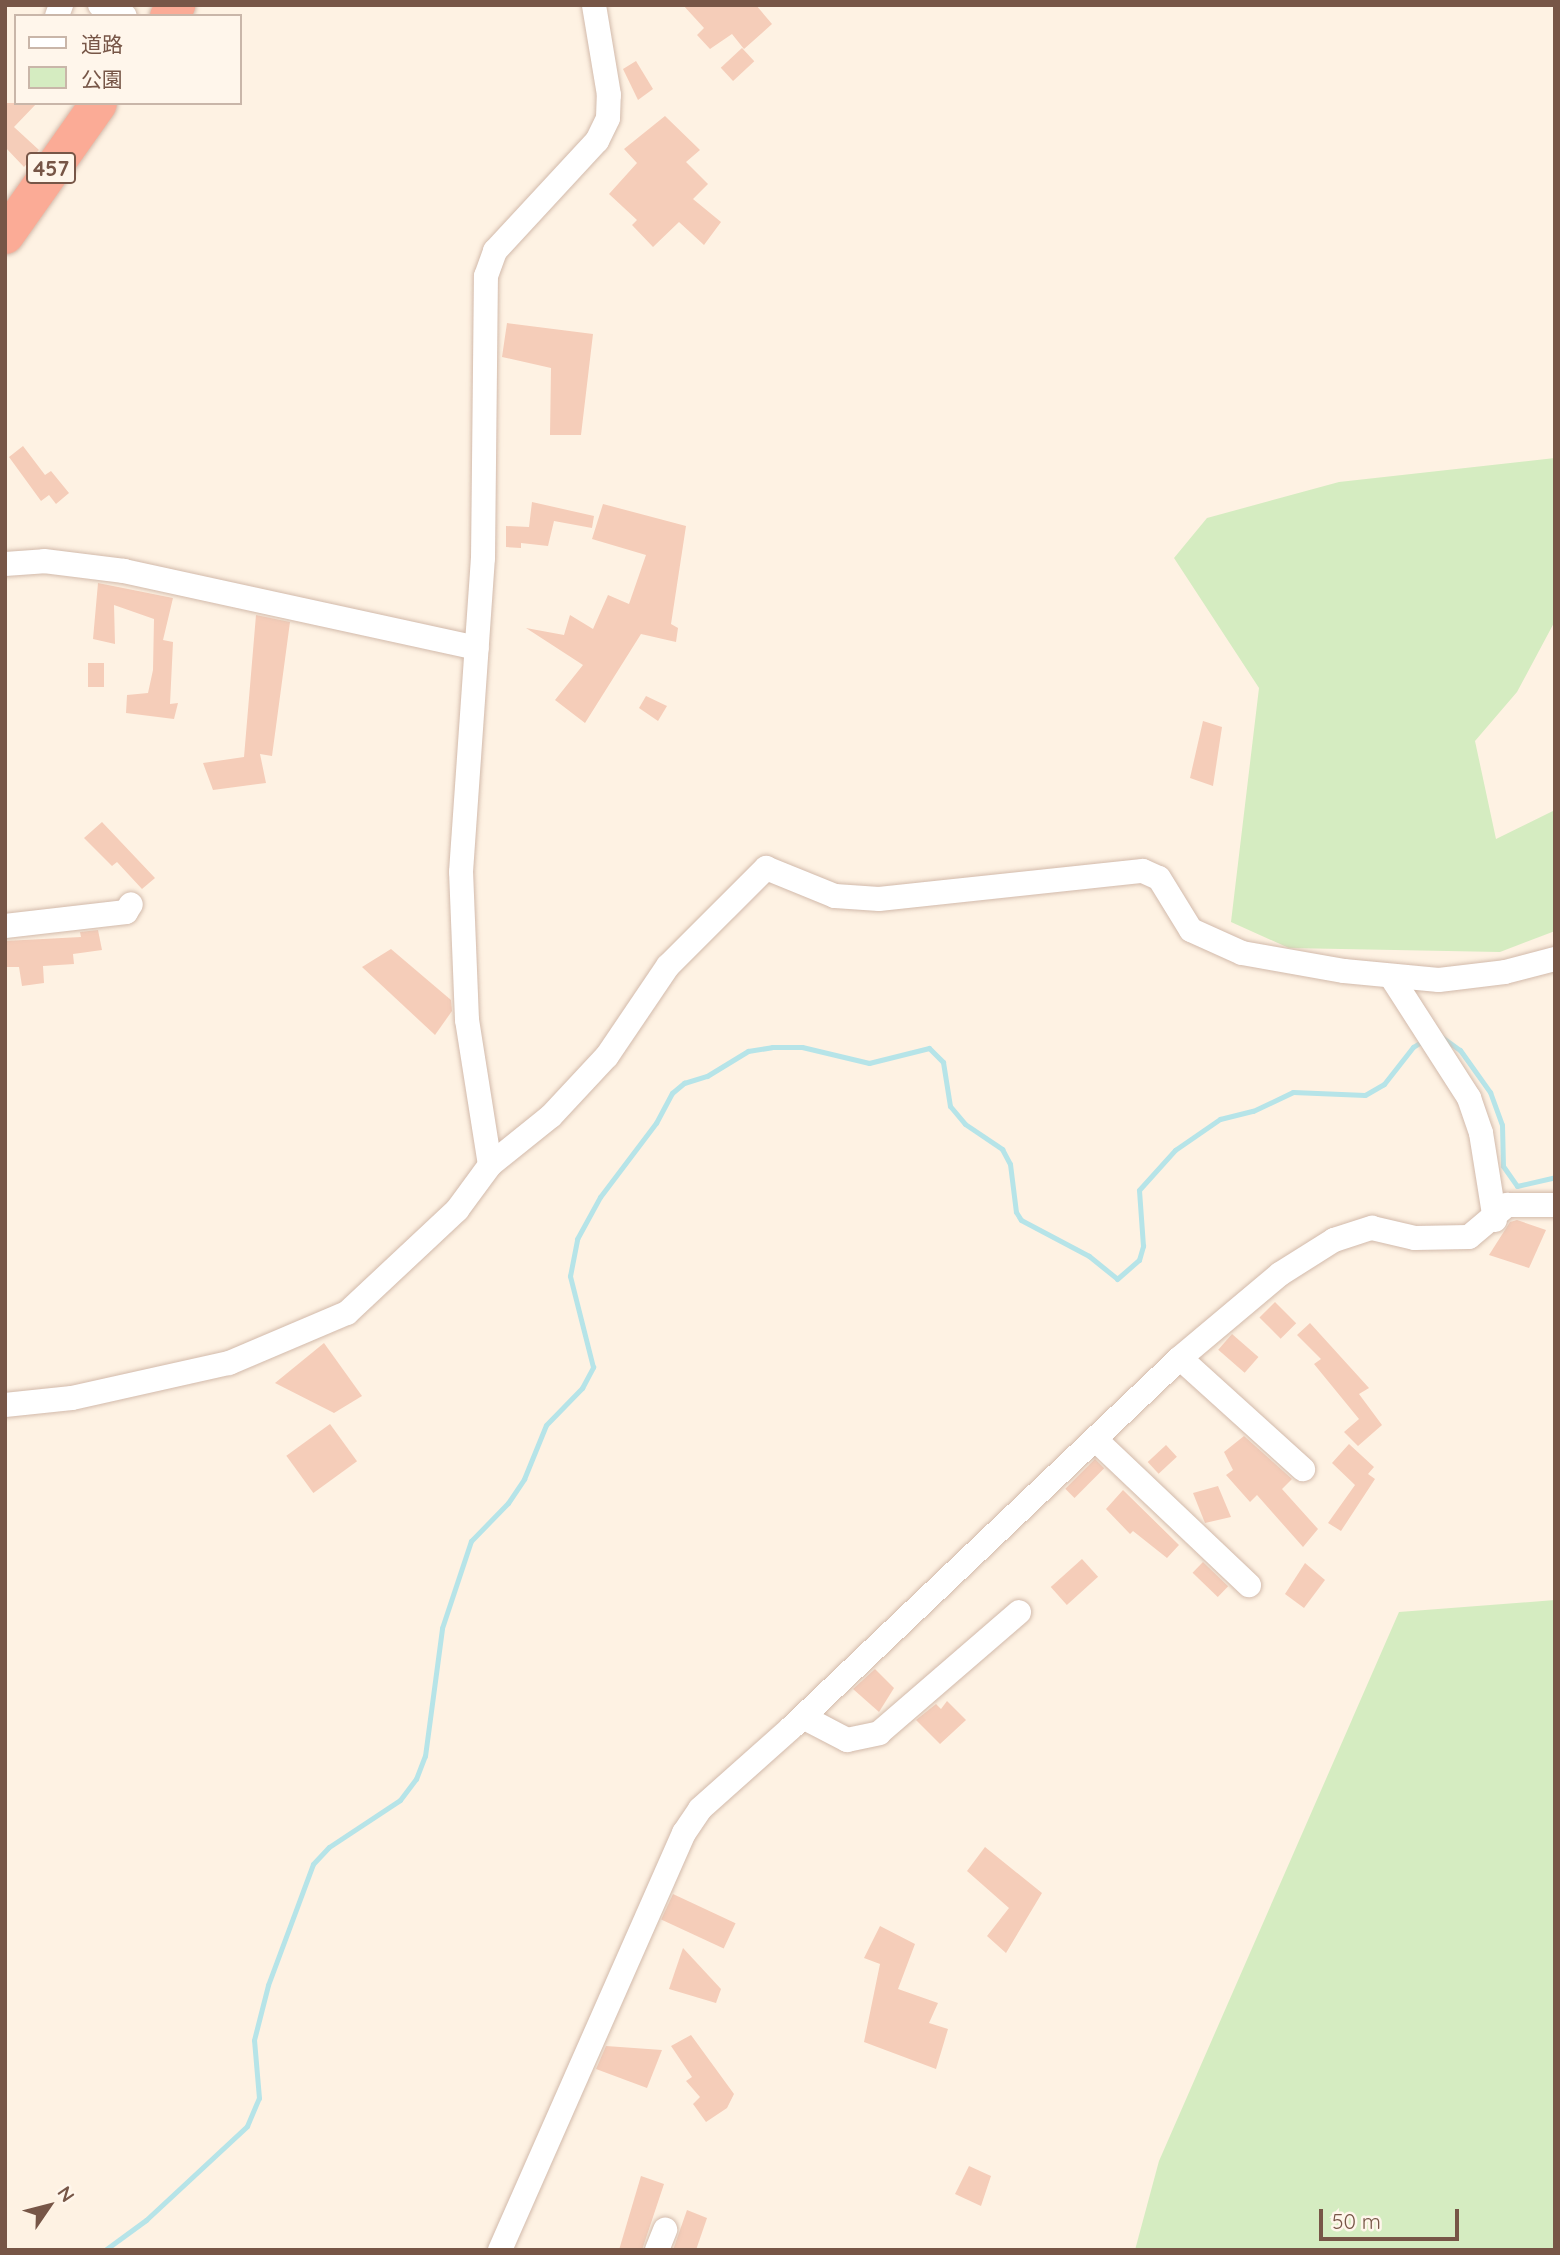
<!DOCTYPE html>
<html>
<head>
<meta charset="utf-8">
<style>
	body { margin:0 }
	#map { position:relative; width:1560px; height:2255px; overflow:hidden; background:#fef2e3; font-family:Quicksand,"Noto Sans JP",sans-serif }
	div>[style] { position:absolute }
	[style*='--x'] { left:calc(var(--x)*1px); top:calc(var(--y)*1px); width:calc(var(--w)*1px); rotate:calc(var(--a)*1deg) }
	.green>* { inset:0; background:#d5ecc1 }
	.stream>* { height:5px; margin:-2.5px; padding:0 2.5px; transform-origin:2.5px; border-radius:2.5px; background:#b6e4e8 }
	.building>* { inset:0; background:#f5cdb9; transform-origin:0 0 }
	.roads { filter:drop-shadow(0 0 2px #d2baab) drop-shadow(0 0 2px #d2baab) }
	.minor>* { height:24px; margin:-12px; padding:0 12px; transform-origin:12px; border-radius:12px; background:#fff }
	.highway>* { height:37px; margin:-18.5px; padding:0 18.5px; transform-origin:18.5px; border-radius:18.5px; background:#fbab96 }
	span { translate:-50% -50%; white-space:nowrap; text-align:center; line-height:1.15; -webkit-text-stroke:7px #fff6eb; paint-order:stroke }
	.shield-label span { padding:2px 5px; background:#fff6eb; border:2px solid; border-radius:5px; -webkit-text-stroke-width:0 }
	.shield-label { font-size:21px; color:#775647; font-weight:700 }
	.frame { position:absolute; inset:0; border:7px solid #775647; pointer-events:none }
	.legend { position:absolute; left:14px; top:14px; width:228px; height:91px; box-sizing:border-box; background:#fff6eb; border:2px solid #c9b6a9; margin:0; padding:9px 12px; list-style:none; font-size:21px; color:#775647 }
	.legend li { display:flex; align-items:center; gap:14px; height:35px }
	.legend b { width:35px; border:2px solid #c9b6a9 }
	.north { position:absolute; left:14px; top:2171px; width:70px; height:70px; -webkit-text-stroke:5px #fff6eb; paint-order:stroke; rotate:55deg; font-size:19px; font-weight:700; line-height:28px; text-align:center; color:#775647 }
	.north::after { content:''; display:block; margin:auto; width:24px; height:32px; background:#775647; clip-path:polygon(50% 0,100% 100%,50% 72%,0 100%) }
	.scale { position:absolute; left:1319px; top:2209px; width:140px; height:32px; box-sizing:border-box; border:4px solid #775647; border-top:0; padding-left:9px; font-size:21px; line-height:24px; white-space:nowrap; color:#775647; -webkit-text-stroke:5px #fff6eb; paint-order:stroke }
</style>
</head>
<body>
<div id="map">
	<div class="green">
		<div style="clip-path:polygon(1555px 458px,1555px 621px,1517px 692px,1475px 741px,1496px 839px,1555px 810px,1555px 931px,1500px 952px,1289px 948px,1231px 922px,1259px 688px,1174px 558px,1207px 518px,1339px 482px)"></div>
		<div style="clip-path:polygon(1555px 1600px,1555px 2250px,1135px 2250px,1159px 2161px,1399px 1612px)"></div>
	</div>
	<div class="stream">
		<div style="--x:1439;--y:1035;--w:26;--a:36"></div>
		<div style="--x:1460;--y:1050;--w:52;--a:54.5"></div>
		<div style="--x:1490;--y:1092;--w:35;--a:70"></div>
		<div style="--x:1502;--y:1125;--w:41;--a:88.6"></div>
		<div style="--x:1503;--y:1166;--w:24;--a:55"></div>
		<div style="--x:1517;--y:1186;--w:39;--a:-13"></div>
		<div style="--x:105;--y:2250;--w:51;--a:-36.2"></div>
		<div style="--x:146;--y:2220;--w:138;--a:-42.9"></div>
		<div style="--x:247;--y:2126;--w:30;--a:-67"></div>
		<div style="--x:259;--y:2098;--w:58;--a:-94.9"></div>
		<div style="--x:254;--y:2040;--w:57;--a:-75.7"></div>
		<div style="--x:268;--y:1985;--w:129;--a:-69.6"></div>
		<div style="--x:313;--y:1864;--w:23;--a:-47"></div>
		<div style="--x:329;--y:1847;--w:85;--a:-33.5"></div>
		<div style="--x:400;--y:1800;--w:26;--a:-53"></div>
		<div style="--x:416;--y:1779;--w:25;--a:-69"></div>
		<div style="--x:425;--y:1756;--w:129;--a:-82.4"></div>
		<div style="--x:442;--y:1628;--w:92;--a:-71.6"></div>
		<div style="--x:471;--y:1541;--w:53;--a:-45.8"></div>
		<div style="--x:508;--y:1503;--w:29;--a:-56"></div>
		<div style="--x:524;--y:1479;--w:58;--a:-67.8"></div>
		<div style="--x:546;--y:1425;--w:52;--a:-45.8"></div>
		<div style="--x:582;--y:1388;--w:24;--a:-62"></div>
		<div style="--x:593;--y:1367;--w:94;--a:-104.2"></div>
		<div style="--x:570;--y:1276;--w:38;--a:-79"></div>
		<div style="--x:577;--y:1239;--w:48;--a:-61.3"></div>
		<div style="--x:600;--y:1197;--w:93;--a:-52.9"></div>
		<div style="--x:656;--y:1123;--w:34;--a:-62"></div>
		<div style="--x:672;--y:1093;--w:16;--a:-40"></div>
		<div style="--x:684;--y:1083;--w:24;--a:-17"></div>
		<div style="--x:707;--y:1076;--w:48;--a:-31.4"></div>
		<div style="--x:748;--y:1051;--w:24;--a:-9"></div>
		<div style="--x:772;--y:1047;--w:30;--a:0"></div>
		<div style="--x:802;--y:1047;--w:69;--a:13.4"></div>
		<div style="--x:869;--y:1063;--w:62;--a:-14"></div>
		<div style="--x:929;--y:1048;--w:20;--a:45"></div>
		<div style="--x:943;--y:1062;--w:45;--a:81"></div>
		<div style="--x:950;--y:1106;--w:23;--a:50"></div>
		<div style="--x:965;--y:1124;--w:45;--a:34"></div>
		<div style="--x:1002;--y:1149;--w:17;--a:62"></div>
		<div style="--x:1010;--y:1164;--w:48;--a:82.9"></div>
		<div style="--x:1016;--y:1212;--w:9;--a:58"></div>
		<div style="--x:1021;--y:1220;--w:77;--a:27.9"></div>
		<div style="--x:1089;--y:1256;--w:36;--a:39"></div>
		<div style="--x:1117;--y:1279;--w:29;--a:-41"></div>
		<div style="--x:1139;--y:1260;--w:15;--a:-74"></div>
		<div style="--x:1143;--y:1246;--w:56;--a:-94.1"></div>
		<div style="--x:1139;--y:1190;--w:54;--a:-48"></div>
		<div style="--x:1175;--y:1150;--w:55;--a:-34.6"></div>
		<div style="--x:1220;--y:1119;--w:34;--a:-14"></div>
		<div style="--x:1253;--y:1111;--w:44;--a:-25.4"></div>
		<div style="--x:1293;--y:1092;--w:72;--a:2.4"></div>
		<div style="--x:1365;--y:1095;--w:22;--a:-30"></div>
		<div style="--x:1384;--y:1084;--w:47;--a:-51.9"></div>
		<div style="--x:1413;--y:1047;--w:13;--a:-32"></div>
	</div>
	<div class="building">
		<div style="clip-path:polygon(683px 5px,756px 5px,772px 24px,744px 49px,732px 34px,710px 49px,697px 35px,704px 28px)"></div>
		<div style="left:742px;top:48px;width:18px;height:29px;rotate:47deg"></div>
		<div style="clip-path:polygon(636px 61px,653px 89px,638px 100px,623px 69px)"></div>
		<div style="clip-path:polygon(5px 103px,37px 103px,14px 127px,39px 150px,24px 167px,5px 147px)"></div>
		<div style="clip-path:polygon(665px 116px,700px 150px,686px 162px,708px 184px,693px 199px,721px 222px,704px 245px,679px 222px,653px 247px,632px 225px,637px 220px,609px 194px,637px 163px,624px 149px)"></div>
		<div style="clip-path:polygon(507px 323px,593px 334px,581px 435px,550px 435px,551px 368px,502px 357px)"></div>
		<div style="clip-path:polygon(23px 446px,45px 475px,51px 471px,69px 493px,56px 504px,49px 495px,41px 501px,9px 457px)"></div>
		<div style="clip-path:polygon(532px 502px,594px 516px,592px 528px,554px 521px,548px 546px,521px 543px,521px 548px,506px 547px,506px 526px,529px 527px)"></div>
		<div style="clip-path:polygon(603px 504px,686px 526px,671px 624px,678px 628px,676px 642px,641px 634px,585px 723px,555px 700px,583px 665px,526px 628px,564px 635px,570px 615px,593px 629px,608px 595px,629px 604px,646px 555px,592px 539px)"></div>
		<div style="clip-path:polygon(98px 583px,173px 598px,163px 640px,173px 642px,170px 704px,178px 703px,174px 719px,126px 713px,127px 695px,148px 693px,153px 670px,154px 619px,114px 605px,115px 644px,93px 639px)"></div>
		<div style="clip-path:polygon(256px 615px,290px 622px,272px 756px,260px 754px,266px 783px,213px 790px,203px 763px,244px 757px)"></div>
		<div style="left:88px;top:663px;width:16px;height:24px"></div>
		<div style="clip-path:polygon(646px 696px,667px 706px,658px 721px,639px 708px)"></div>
		<div style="clip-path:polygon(1203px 721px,1222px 727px,1213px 786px,1190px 778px)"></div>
		<div style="clip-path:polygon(102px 822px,155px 878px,142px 889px,117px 862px,112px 866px,84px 838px)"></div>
		<div style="clip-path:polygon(98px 930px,102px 950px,73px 954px,74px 964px,43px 966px,44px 983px,22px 986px,19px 967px,5px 967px,5px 941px,81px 937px,80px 932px)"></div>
		<div style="clip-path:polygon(391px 949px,451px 1000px,452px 1011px,435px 1035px,362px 967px)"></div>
		<div style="clip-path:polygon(1517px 1220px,1546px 1230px,1529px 1268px,1489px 1255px,1510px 1222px)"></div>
		<div style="left:1275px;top:1302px;width:30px;height:22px;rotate:45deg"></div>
		<div style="clip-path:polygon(1310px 1323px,1369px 1388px,1359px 1394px,1382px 1425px,1358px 1446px,1344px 1432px,1359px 1419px,1314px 1364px,1321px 1359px,1297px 1335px)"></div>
		<div style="left:1232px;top:1334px;width:35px;height:21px;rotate:41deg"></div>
		<div style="clip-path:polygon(324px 1343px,362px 1396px,334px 1413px,275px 1383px)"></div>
		<div style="left:330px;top:1424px;width:46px;height:54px;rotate:54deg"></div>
		<div style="clip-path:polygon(1244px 1436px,1292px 1479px,1282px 1489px,1318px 1529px,1303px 1547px,1257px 1495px,1250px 1502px,1226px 1475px,1233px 1470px,1224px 1452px)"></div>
		<div style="clip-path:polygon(1349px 1444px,1374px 1467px,1368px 1474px,1375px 1479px,1341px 1531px,1328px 1523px,1355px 1485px,1332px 1463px)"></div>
		<div style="left:1166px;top:1445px;width:16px;height:25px;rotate:47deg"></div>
		<div style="left:1095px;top:1459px;width:13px;height:42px;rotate:45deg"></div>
		<div style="clip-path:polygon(1218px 1486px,1231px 1517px,1205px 1523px,1193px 1493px)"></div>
		<div style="clip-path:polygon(1123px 1490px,1179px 1545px,1167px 1558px,1133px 1531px,1130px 1534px,1106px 1509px)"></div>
		<div style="left:1082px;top:1559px;width:24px;height:42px;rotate:48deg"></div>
		<div style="left:1203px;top:1562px;width:35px;height:15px;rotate:44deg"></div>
		<div style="clip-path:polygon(1305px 1563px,1325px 1580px,1304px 1608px,1285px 1594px)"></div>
		<div style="clip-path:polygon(875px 1669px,894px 1688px,879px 1712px,853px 1689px)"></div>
		<div style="clip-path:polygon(947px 1701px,966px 1720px,940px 1744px,916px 1720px,936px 1704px,941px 1709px)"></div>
		<div style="clip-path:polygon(985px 1847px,1042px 1893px,1006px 1953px,987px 1936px,1009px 1908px,967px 1871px)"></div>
		<div style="left:673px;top:1894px;width:69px;height:28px;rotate:25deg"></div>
		<div style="clip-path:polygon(880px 1926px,915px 1944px,898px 1989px,938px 2003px,929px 2023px,948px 2029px,936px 2069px,864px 2042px,880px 1964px,864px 1958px)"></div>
		<div style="clip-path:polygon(683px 1948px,721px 1989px,716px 2003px,669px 1989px)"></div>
		<div style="clip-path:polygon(691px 2035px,734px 2094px,727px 2108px,706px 2122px,693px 2104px,700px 2097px,686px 2081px,692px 2077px,671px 2046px)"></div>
		<div style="clip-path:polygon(606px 2046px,662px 2050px,647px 2088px,596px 2069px)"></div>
		<div style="clip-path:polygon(969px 2166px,991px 2176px,981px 2206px,955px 2194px)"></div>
		<div style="clip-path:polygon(641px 2176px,664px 2184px,642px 2250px,619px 2250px)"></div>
		<div style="clip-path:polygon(687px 2210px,707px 2218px,696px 2250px,673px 2250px)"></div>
	</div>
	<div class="roads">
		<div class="minor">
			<div style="--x:100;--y:5;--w:27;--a:24"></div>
			<div style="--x:57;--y:16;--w:12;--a:-70"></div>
			<div style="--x:5;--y:564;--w:39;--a:-4"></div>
			<div style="--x:44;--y:561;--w:81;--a:7.1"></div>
			<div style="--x:124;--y:571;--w:361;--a:12.3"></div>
			<div style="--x:5;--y:926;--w:122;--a:-6.6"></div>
			<div style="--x:126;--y:912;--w:9;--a:-58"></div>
			<div style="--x:1392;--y:978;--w:143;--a:57.3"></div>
			<div style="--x:1469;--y:1098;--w:37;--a:71"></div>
			<div style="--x:1481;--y:1133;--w:88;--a:80.9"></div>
			<div style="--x:490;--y:1165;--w:147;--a:-99"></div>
			<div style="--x:467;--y:1020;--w:148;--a:-92.3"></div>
			<div style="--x:461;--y:872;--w:315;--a:-86"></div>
			<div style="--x:483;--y:558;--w:282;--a:-89.4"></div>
			<div style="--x:486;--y:276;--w:27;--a:-70"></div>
			<div style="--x:495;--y:251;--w:150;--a:-47.2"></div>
			<div style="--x:597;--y:141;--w:25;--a:-64"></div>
			<div style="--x:608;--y:118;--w:23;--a:-88"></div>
			<div style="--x:609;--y:95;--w:91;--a:-99.5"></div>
			<div style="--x:1180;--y:1358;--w:166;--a:42.1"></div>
			<div style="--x:5;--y:1405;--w:67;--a:-6"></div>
			<div style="--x:72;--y:1398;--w:161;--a:-12.6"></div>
			<div style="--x:229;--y:1363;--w:128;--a:-23"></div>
			<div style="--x:347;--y:1313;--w:151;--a:-43.1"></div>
			<div style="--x:457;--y:1210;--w:56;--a:-53.7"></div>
			<div style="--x:490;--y:1165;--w:78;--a:-38.8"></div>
			<div style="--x:551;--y:1116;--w:82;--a:-47"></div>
			<div style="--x:607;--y:1056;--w:109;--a:-55.9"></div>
			<div style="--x:668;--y:966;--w:139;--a:-45"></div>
			<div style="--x:766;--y:868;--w:74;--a:22.1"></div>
			<div style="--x:835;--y:896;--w:44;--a:3.9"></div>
			<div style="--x:879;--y:899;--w:265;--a:-6.1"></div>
			<div style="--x:1143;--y:871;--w:17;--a:24"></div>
			<div style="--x:1159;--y:878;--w:61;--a:58.4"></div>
			<div style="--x:1191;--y:930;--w:56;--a:24.3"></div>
			<div style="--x:1242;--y:953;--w:104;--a:10"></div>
			<div style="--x:1344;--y:971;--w:95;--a:5.4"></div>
			<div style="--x:1439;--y:980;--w:66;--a:-6.9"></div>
			<div style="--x:1505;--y:972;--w:52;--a:-14.6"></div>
			<div style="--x:1096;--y:1440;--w:211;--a:43.5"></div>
			<div style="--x:803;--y:1717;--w:50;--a:27.6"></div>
			<div style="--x:847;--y:1740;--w:33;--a:-12"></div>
			<div style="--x:879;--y:1733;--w:185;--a:-40.8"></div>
			<div style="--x:500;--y:2250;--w:456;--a:-66.2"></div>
			<div style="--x:684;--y:1833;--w:29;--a:-56"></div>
			<div style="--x:700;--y:1809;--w:122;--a:-41.7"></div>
			<div style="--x:791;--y:1728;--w:537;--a:-43.57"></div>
			<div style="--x:1180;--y:1358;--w:131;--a:-40"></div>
			<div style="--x:1280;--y:1274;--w:64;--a:-32.2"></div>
			<div style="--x:1334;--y:1240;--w:40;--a:-18"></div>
			<div style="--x:1372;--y:1228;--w:44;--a:13.1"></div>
			<div style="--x:1415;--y:1238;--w:54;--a:-1.1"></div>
			<div style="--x:1469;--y:1237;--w:50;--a:-40.1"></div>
			<div style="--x:1507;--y:1205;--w:48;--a:0"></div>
			<div style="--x:657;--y:2250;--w:22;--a:-68"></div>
		</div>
		<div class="highway">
			<div style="--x:168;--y:16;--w:14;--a:-54"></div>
			<div style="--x:5;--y:235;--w:161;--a:-54.8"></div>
		</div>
	</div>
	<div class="shield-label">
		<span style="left:51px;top:168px">457</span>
	</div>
	<div class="frame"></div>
	<ul class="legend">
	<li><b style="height:9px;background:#fff"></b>道路</li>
	<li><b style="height:19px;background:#d5ecc1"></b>公園</li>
	</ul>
	<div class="north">N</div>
	<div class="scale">50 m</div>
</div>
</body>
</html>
